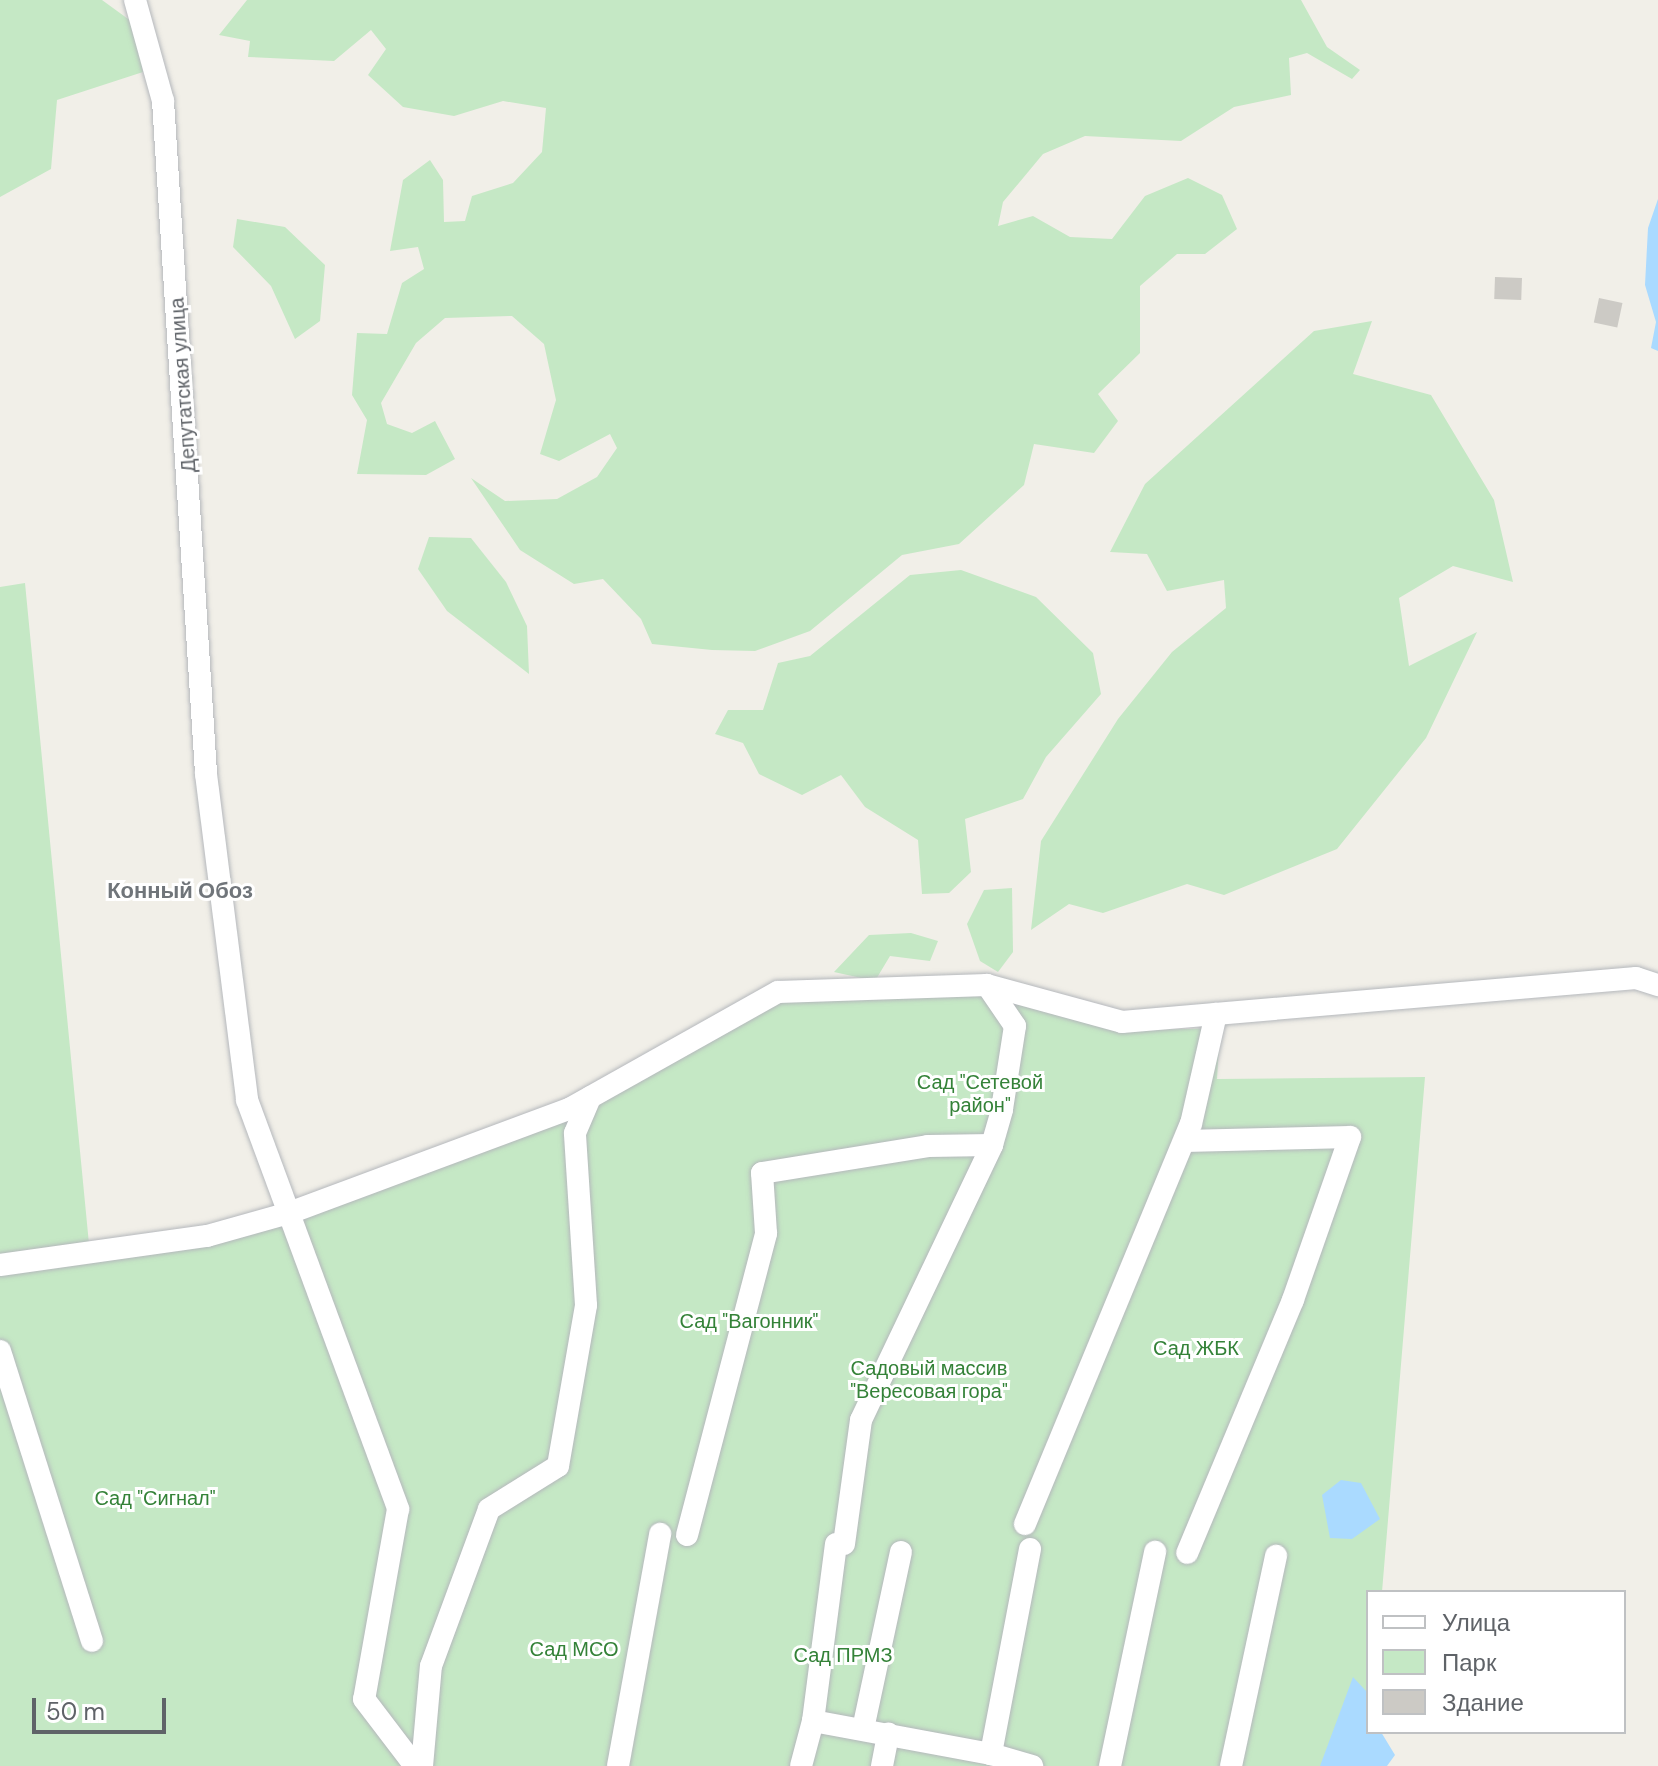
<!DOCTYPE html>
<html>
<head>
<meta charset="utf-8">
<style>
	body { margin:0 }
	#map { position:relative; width:1658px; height:1766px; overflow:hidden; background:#f1efe8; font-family:"DM Sans",sans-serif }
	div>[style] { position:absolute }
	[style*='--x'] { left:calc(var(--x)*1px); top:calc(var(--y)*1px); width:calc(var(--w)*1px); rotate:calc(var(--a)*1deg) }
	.green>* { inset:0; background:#c5e8c5 }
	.water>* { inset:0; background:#aadaff }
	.building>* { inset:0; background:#cccac5; transform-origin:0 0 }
	.roads { filter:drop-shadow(0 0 2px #b5b8bc) drop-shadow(0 0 2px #b5b8bc) }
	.minor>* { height:22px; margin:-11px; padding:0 11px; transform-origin:11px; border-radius:11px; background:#fff }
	span { translate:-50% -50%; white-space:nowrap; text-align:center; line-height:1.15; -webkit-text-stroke:6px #fff; paint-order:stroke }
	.street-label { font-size:20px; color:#5f6368 }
	.park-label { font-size:20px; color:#348238 }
	.neighbourhood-label { font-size:22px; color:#70757a; font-weight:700 }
	.legend { position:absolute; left:1366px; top:1590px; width:260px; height:144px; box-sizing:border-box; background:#fff; border:2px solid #bfc1c3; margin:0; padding:10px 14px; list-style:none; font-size:24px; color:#5f6368 }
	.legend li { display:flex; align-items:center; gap:16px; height:40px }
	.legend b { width:40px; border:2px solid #bfc1c3 }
	.scale { position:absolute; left:32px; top:1698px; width:134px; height:36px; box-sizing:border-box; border:4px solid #5f6368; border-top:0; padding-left:10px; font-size:24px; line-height:28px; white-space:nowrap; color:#5f6368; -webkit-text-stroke:6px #fff; paint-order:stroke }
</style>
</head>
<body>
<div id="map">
	<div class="green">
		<div style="clip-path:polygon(0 0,102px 0,135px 24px,143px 72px,57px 100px,51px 169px,0 197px)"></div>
		<div style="clip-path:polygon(247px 0,1301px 0,1327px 47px,1360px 70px,1352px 79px,1307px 53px,1289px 58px,1291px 95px,1234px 107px,1181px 141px,1085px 136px,1043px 154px,1003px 202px,998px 226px,1033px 216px,1070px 237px,1112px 239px,1145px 196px,1188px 178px,1222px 195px,1237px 229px,1205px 254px,1177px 254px,1140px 286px,1140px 353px,1098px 394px,1118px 421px,1094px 453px,1034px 444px,1024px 485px,959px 544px,902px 555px,810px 631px,755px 651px,712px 650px,652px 644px,641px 619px,603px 579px,574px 584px,520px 550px,471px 478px,505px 501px,557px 499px,597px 477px,617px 448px,610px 434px,559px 461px,540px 454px,556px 400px,544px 344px,512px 316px,445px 318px,416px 343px,381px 403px,387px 424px,412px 433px,435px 421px,455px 459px,426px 475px,357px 474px,367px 420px,352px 395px,357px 333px,387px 334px,402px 283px,424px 269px,418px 247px,390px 251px,403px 180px,430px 160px,443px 180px,444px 222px,465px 221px,472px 196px,513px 183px,542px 152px,546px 108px,503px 101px,454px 116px,403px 107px,368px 75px,386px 49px,371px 30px,334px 61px,248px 57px,250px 41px,219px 35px)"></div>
		<div style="clip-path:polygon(237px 219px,285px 227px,325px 265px,320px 321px,295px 339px,271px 286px,233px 247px)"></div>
		<div style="clip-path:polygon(1372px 321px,1353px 374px,1431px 395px,1494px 500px,1513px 582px,1453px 566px,1399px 598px,1409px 666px,1477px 632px,1426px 738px,1337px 849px,1224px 895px,1187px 884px,1103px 913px,1069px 904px,1031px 930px,1041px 841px,1118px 719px,1172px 652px,1226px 608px,1224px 580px,1167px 591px,1147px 554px,1110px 552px,1145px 484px,1314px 331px)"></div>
		<div style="clip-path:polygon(429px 537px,471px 538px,506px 582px,527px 626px,529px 674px,447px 611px,418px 569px)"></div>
		<div style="clip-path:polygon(961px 570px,1036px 597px,1093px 653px,1101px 694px,1046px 757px,1023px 799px,965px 819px,971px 872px,949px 893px,922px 894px,918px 840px,865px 807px,841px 775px,802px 795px,759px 774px,743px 743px,715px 734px,728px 710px,763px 710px,778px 663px,810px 656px,910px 575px)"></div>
		<div style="clip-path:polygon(25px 583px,89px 1244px,348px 1202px,786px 1000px,984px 995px,1116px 1031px,1220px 1028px,1217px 1079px,1425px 1077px,1382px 1592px,1368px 1592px,1371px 1766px,0 1766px,0 587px)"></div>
		<div style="clip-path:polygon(1012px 888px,1013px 952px,998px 972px,980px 961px,967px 924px,984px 890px)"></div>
		<div style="clip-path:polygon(911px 933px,938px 941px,930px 961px,890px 956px,875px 981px,834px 972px,869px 935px)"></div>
	</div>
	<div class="water">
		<div style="clip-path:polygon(1658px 199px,1658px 351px,1651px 348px,1656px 322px,1645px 285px,1648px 228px)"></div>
		<div style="clip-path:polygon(1341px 1480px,1361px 1483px,1380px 1519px,1352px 1539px,1330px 1538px,1322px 1495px)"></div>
		<div style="clip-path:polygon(1353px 1677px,1366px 1691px,1368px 1732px,1381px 1732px,1395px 1755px,1387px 1766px,1320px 1766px)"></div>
	</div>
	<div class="building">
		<div style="left:1495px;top:277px;width:27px;height:22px;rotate:2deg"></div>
		<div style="left:1599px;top:298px;width:24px;height:25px;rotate:12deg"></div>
	</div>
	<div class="roads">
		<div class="minor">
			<div style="--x:135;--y:0;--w:105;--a:74.5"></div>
			<div style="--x:163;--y:101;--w:674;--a:86.34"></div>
			<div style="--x:206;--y:774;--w:329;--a:82.8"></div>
			<div style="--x:247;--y:1100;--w:436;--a:69.7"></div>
			<div style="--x:398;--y:1509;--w:193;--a:100.1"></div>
			<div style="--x:364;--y:1699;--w:84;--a:52.7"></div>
			<div style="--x:1185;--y:1141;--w:165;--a:-1.4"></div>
			<div style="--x:1350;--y:1137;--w:173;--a:109.3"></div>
			<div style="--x:1293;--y:1300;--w:274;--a:112.7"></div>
			<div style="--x:0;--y:1265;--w:209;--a:-8"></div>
			<div style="--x:207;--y:1236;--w:85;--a:-15.7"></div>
			<div style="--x:289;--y:1213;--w:301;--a:-20.4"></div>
			<div style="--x:571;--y:1108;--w:237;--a:-29.3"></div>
			<div style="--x:778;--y:992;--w:209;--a:-1.9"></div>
			<div style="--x:987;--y:985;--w:140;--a:15.3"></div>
			<div style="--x:1122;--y:1022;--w:516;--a:-4.89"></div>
			<div style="--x:1636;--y:978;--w:23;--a:18"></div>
			<div style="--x:0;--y:1351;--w:304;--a:72.4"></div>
			<div style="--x:1025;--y:1524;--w:433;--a:-67.5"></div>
			<div style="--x:1191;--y:1124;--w:113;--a:-77.2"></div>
			<div style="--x:687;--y:1535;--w:312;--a:-75.3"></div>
			<div style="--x:766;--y:1233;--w:60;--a:-93.8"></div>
			<div style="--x:762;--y:1173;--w:168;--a:-9.2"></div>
			<div style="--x:928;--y:1146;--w:64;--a:-0.9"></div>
			<div style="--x:836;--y:1544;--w:178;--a:97.4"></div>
			<div style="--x:813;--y:1721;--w:181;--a:10.5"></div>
			<div style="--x:844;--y:1544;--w:125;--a:-82.2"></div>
			<div style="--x:861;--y:1420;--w:305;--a:-64.5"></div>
			<div style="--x:992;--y:1145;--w:37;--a:-74"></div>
			<div style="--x:1002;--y:1109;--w:84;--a:-81.1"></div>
			<div style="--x:1015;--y:1026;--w:50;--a:-124.3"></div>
			<div style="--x:1030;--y:1549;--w:209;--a:100.8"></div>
			<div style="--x:991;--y:1754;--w:43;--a:16.3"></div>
			<div style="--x:863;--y:1729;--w:181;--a:-77.9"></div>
			<div style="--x:422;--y:1766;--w:100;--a:-84.9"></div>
			<div style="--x:431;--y:1666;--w:167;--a:-69.7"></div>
			<div style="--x:489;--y:1509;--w:81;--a:-31.9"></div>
			<div style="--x:558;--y:1466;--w:163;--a:-80.1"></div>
			<div style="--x:586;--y:1305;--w:172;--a:-93.7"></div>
			<div style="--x:575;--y:1133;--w:39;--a:-67"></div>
			<div style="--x:618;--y:1766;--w:236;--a:-79.7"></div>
			<div style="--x:801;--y:1766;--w:47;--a:-75.1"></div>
			<div style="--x:882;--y:1766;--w:33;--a:-79"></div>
			<div style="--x:1110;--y:1766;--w:219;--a:-78.1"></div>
			<div style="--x:1231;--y:1766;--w:215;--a:-77.9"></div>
		</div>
	</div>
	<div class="street-label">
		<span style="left:183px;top:385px;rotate:-94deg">Депутатская улица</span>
	</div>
	<div class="park-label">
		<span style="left:980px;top:1094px">Сад "Сетевой<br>район"</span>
		<span style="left:749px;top:1321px">Сад "Вагонник"</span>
		<span style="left:1196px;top:1348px">Сад ЖБК</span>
		<span style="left:929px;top:1380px">Садовый массив<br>"Вересовая гора"</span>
		<span style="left:155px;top:1498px">Сад "Сигнал"</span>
		<span style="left:574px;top:1649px">Сад МСО</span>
		<span style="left:843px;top:1655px">Сад ПРМЗ</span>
	</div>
	<div class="neighbourhood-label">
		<span style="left:180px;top:891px">Конный Обоз</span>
	</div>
	<ul class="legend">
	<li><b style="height:10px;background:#fff"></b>Улица</li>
	<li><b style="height:22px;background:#c5e8c5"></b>Парк</li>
	<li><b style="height:22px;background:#cccac5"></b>Здание</li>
	</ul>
	<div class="scale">50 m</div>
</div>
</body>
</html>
